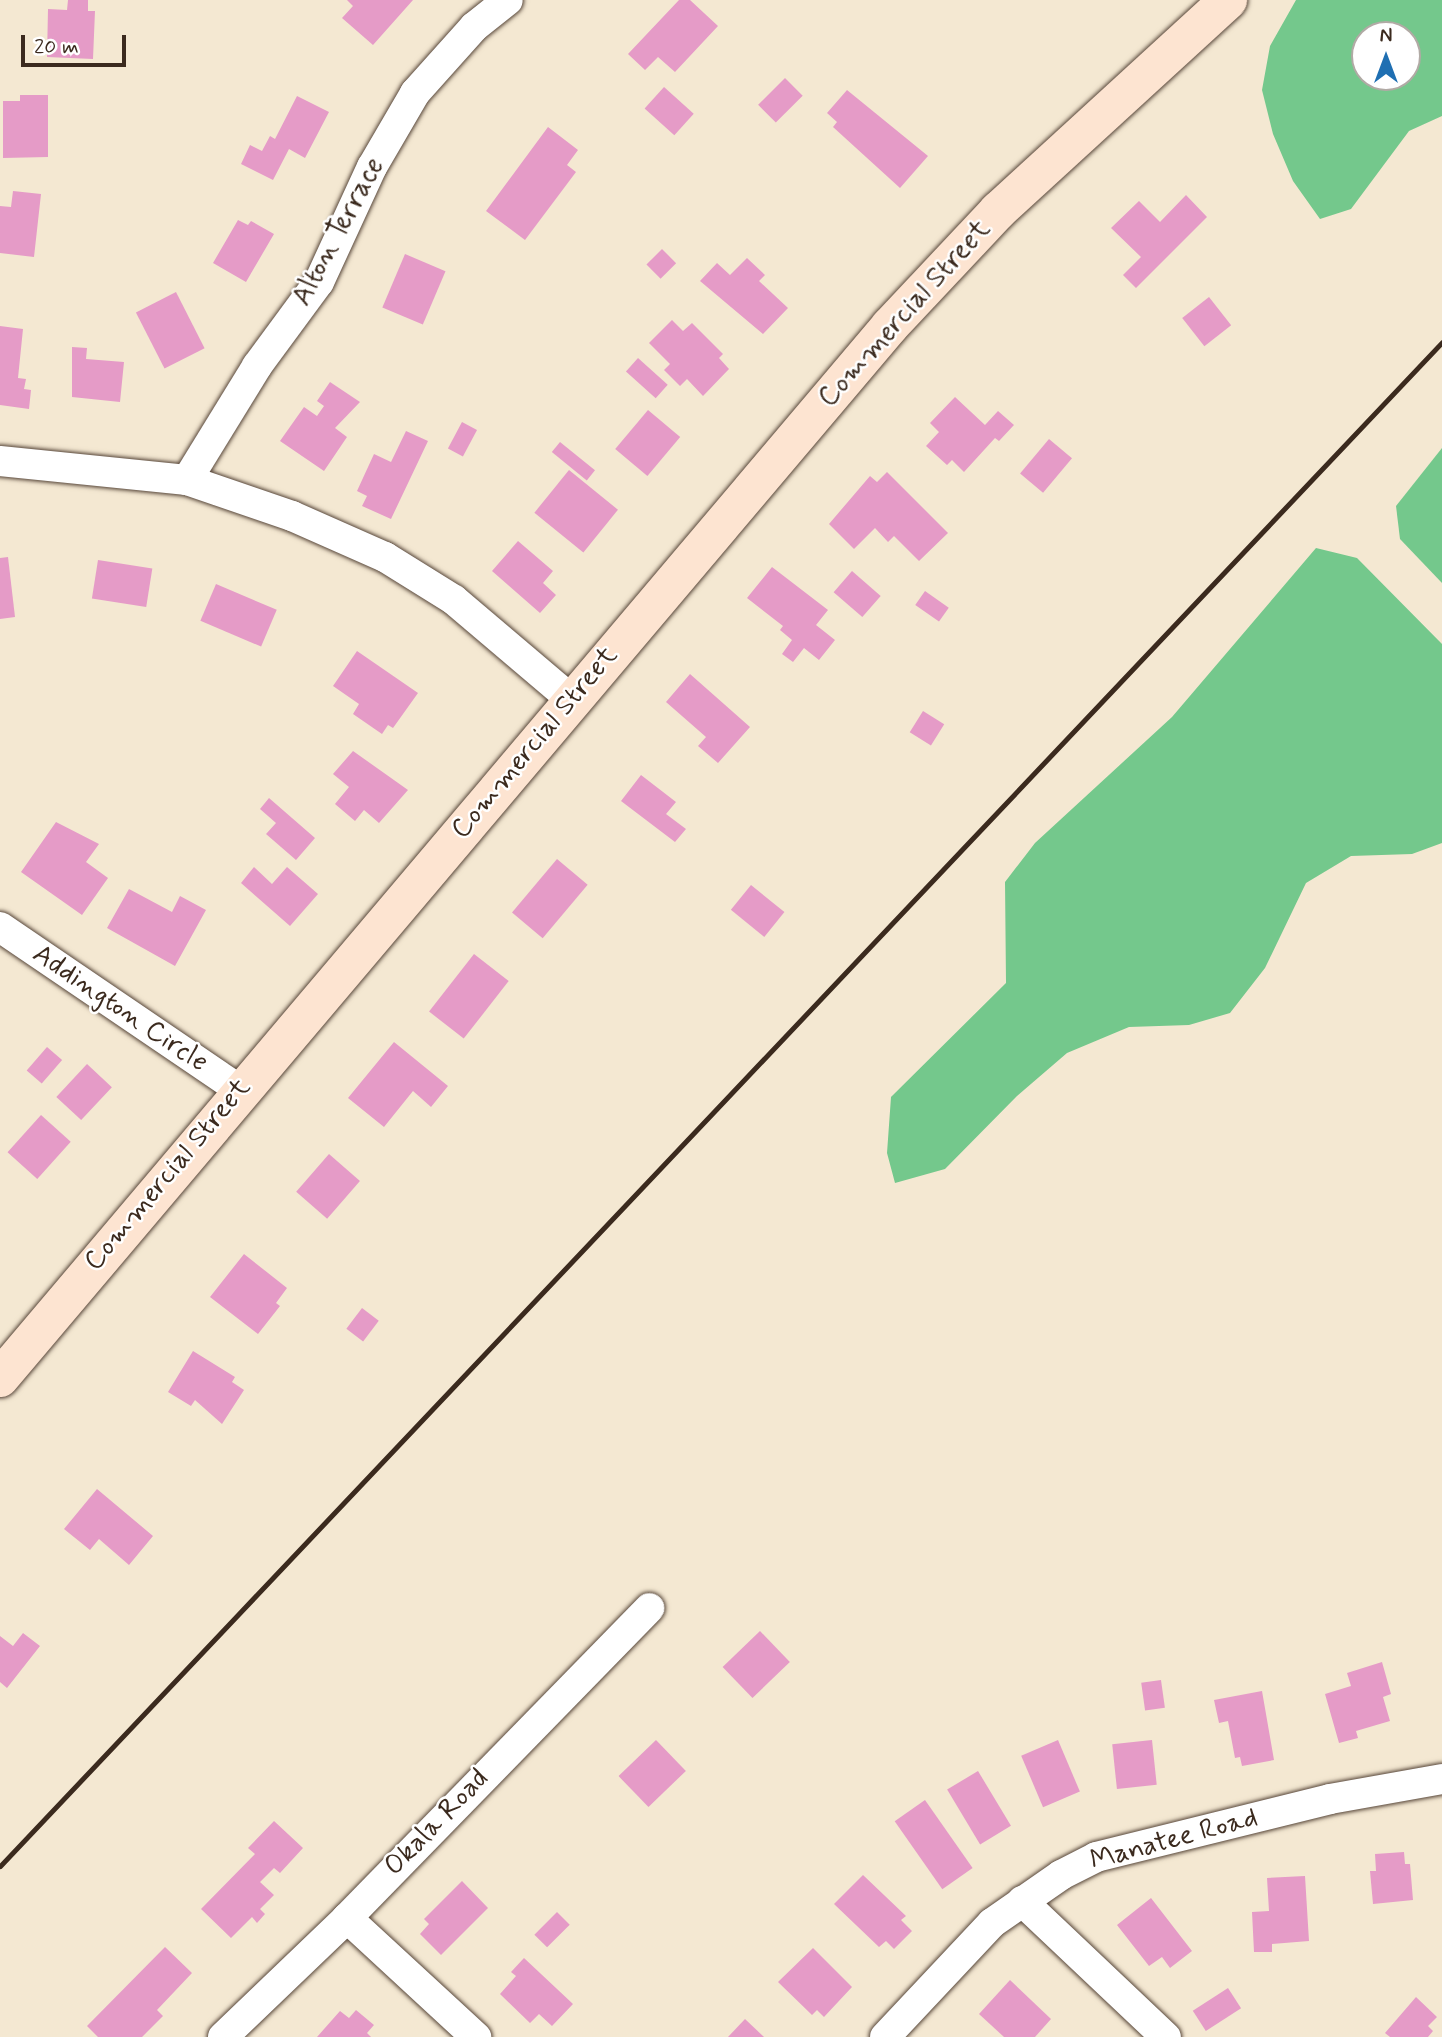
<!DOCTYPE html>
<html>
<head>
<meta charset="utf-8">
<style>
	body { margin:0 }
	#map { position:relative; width:1442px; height:2037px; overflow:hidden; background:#f4e8d2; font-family:Mynerve,sans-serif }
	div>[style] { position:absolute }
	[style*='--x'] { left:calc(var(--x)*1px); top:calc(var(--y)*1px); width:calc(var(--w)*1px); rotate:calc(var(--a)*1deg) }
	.green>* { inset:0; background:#74c88c }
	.building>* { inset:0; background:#e59bc7; transform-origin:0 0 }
	.roads { filter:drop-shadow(0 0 2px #574639) drop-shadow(0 0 2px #574639) }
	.minor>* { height:30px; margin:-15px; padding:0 15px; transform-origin:15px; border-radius:15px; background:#fff }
	.secondary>* { height:38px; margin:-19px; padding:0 19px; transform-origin:19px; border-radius:19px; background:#fde4d1 }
	.rail>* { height:5px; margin:-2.5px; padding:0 2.5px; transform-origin:2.5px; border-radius:2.5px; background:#3b2a1e }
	span { translate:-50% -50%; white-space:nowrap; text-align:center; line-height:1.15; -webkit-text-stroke:5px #fff; paint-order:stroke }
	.street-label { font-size:28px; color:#3b2a1e }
	.north { position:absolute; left:1351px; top:21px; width:70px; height:70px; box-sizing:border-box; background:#fff; border:2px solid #b1aaa5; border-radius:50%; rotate:0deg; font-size:19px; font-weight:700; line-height:28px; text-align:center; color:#3b2a1e }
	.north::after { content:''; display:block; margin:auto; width:24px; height:32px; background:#1f6fb2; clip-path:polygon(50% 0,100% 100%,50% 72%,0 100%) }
	.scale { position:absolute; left:21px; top:35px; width:105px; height:32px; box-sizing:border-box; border:4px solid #3b2a1e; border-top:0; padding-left:9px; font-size:21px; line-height:24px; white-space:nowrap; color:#3b2a1e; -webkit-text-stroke:5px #fff; paint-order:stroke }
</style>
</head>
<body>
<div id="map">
	<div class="green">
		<div style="clip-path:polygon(evenodd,1296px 0,1442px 0,1442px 116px,1409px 131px,1351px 209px,1320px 219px,1293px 181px,1273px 134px,1262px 90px,1270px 46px,1296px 0,1407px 35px,1407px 77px,1365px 77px,1365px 35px,1407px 35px)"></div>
		<div style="clip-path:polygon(1442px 448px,1442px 583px,1400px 539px,1396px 506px)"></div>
		<div style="clip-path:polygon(1316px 548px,1357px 558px,1442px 644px,1442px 843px,1412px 854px,1351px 856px,1306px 883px,1265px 968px,1230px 1013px,1189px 1025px,1129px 1027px,1067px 1053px,1017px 1096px,945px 1169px,895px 1183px,887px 1153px,891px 1097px,1006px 983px,1005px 882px,1035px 843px,1172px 717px)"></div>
	</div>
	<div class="building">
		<div style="clip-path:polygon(68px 0,88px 0,88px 11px,95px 11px,93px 59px,47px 57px,48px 9px,67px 10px)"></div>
		<div style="clip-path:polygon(347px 0,413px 0,373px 45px,342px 18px,353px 6px)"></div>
		<div style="clip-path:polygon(679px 0,690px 0,718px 26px,675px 72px,658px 57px,645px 70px,628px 54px)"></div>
		<div style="left:785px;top:78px;width:25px;height:38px;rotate:45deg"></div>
		<div style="left:664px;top:87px;width:40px;height:29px;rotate:42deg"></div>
		<div style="clip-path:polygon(847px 90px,928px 156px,900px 188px,833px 127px,837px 122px,827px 113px)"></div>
		<div style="clip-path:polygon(20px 95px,48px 95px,48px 157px,3px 158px,3px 101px,20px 101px)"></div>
		<div style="clip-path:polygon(297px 96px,329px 112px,305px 158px,289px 149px,273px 180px,241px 164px,250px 145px,262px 151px,270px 136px,275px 139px)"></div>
		<div style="clip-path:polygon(548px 127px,578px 150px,567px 165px,576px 172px,525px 240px,486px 211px)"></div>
		<div style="clip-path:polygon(13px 191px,41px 194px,34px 257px,0 253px,0 206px,11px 207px)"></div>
		<div style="clip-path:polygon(1186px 195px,1207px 217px,1136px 288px,1123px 275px,1141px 257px,1111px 228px,1139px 201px,1160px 222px)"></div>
		<div style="clip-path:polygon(238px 220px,248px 225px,251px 221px,274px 234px,246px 282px,213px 263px)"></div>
		<div style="left:662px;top:249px;width:20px;height:22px;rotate:45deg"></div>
		<div style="left:405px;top:254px;width:44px;height:58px;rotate:23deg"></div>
		<div style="clip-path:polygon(747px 258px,765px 275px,759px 281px,788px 308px,763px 334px,700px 281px,717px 263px,730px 275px)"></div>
		<div style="left:176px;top:292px;width:63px;height:45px;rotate:63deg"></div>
		<div style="left:1209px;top:297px;width:36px;height:34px;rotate:52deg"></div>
		<div style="clip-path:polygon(672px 320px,683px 331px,692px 323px,723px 354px,719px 358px,729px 369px,703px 396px,687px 379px,680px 386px,664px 370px,670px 364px,649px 343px)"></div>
		<div style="clip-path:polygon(0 326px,23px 329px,18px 378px,26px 379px,24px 389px,31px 390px,29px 409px,0 405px)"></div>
		<div style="clip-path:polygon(72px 347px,87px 348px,86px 359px,124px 362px,120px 402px,72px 397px)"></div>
		<div style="left:638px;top:358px;width:40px;height:18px;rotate:42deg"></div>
		<div style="clip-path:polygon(330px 382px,360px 402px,335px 428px,347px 437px,324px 471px,280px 441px,304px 407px,317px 416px,324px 406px,317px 401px)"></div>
		<div style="clip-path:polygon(955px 397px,985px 425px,998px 411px,1014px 425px,999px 441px,995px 438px,964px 472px,952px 460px,947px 465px,926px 446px,939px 432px,930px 423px)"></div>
		<div style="left:648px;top:410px;width:42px;height:51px;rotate:40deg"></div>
		<div style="left:462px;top:422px;width:17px;height:30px;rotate:28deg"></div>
		<div style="clip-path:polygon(406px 431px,428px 441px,391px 519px,362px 506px,367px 496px,357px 491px,374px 454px,391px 462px)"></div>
		<div style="left:1049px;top:439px;width:30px;height:45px;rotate:40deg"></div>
		<div style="left:560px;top:442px;width:45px;height:13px;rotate:39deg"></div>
		<div style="left:569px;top:470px;width:63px;height:55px;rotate:39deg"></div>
		<div style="clip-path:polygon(887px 472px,948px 533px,919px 561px,894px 536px,888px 542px,875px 528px,854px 549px,829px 524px,870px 476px,877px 482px)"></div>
		<div style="clip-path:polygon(518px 541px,553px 571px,543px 583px,556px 595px,540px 613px,492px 571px)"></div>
		<div style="clip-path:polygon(8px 557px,15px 617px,0 619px,0 558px)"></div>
		<div style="left:98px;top:560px;width:55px;height:39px;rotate:9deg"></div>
		<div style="clip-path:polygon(772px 567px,828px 610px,816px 625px,835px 640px,819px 660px,804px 648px,793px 662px,782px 654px,792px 640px,780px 630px,783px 626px,747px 598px)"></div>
		<div style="left:852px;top:571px;width:38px;height:28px;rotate:41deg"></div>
		<div style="left:216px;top:584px;width:66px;height:40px;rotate:23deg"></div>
		<div style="left:925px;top:591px;width:29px;height:17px;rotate:35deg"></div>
		<div style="clip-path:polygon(357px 651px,418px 693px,393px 728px,388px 725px,382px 734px,353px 714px,359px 704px,333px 686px)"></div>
		<div style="clip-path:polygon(690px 674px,750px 727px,718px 763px,698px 746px,706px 737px,666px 702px)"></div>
		<div style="left:923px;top:711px;width:25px;height:25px;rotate:32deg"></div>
		<div style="clip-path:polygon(353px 751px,408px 790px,379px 823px,364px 810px,355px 821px,335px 804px,349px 787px,333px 774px)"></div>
		<div style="clip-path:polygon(641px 775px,676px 802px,666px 814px,686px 829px,675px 842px,621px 801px)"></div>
		<div style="clip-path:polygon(269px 798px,315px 838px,296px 860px,266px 834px,276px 823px,260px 809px)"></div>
		<div style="clip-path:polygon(56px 822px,99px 844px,86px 862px,108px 878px,82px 915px,21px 872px)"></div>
		<div style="left:557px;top:859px;width:40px;height:70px;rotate:40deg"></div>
		<div style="clip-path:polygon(254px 867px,272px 884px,287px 867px,318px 894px,290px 926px,241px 883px)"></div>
		<div style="left:751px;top:885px;width:43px;height:32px;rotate:39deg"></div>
		<div style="clip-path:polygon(129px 889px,172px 912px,180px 896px,206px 910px,175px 966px,107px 928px)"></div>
		<div style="left:474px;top:954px;width:44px;height:73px;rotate:38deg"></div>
		<div style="clip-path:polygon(394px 1042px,448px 1086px,431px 1107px,413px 1091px,384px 1127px,348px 1098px)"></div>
		<div style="left:47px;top:1047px;width:20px;height:31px;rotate:41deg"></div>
		<div style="left:87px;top:1064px;width:34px;height:45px;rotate:43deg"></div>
		<div style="left:41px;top:1115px;width:40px;height:50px;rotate:42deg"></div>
		<div style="left:329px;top:1154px;width:41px;height:50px;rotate:41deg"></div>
		<div style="clip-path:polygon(244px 1254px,287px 1288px,276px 1303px,280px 1306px,258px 1334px,210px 1297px)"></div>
		<div style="left:362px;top:1308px;width:21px;height:26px;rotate:37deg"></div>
		<div style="clip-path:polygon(193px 1351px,235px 1377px,232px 1382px,244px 1390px,222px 1424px,195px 1400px,191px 1406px,168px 1392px)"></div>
		<div style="clip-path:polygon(97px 1489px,153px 1536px,129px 1565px,99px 1539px,90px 1550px,64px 1529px)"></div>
		<div style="left:760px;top:1631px;width:43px;height:52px;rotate:46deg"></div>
		<div style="clip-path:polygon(23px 1633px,40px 1646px,7px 1688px,0 1682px,0 1636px,13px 1646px)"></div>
		<div style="clip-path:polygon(1382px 1662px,1391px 1694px,1383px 1697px,1390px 1721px,1356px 1731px,1358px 1738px,1339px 1743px,1325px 1694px,1351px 1686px,1347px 1673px)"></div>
		<div style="left:1161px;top:1680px;width:28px;height:20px;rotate:82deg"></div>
		<div style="clip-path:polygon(1262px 1691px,1274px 1760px,1242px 1766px,1240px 1757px,1235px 1758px,1228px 1721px,1219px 1723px,1214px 1700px)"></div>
		<div style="left:656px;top:1740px;width:43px;height:52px;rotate:46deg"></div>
		<div style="left:1058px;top:1740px;width:56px;height:40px;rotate:67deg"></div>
		<div style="left:1152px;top:1740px;width:45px;height:40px;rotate:84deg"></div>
		<div style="left:978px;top:1771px;width:64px;height:36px;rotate:59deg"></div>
		<div style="left:925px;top:1800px;width:83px;height:37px;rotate:55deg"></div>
		<div style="clip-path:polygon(274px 1821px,303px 1848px,280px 1873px,274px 1868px,260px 1882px,274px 1895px,260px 1909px,265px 1914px,257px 1923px,252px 1917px,231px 1938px,201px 1909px,255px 1854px,248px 1848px)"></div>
		<div style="clip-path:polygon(1404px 1852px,1405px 1864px,1410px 1864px,1413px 1900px,1373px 1904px,1370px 1871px,1376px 1871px,1375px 1854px)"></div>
		<div style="clip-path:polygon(863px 1875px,906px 1916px,901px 1920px,912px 1931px,894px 1949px,886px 1941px,879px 1947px,834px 1904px)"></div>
		<div style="clip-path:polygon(1305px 1876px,1309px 1941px,1272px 1944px,1272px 1952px,1254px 1952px,1252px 1912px,1269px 1911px,1267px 1878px)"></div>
		<div style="clip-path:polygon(462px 1881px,488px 1908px,441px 1955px,420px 1934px,429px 1924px,424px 1919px)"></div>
		<div style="clip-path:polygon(1151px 1898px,1192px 1951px,1170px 1968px,1162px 1957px,1149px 1966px,1117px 1925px)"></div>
		<div style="left:557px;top:1912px;width:18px;height:32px;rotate:45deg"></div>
		<div style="clip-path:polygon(165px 1947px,192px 1973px,157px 2010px,163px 2016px,142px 2037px,98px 2037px,87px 2026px)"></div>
		<div style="clip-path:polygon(813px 1948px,852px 1987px,824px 2017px,817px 2010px,812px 2015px,778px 1982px)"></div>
		<div style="clip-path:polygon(524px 1958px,573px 2004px,552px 2026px,539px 2014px,530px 2023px,500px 1994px,516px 1976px,511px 1972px)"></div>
		<div style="clip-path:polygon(1010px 1980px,1051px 2019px,1035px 2037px,1004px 2037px,979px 2014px)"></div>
		<div style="left:1228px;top:1988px;width:24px;height:42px;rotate:57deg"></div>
		<div style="clip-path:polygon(1416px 1997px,1437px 2017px,1428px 2026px,1433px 2031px,1428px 2037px,1390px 2037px,1385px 2033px)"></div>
		<div style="clip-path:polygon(356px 2010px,374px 2025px,367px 2033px,371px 2037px,317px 2037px,340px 2011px,349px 2018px)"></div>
		<div style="clip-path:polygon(745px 2019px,764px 2037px,728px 2037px)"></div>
	</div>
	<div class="roads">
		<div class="minor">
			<div style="--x:0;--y:461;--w:188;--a:5.8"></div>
			<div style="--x:187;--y:480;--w:111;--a:18.9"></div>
			<div style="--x:292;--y:516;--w:102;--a:23.8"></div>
			<div style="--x:385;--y:557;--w:81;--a:31.9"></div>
			<div style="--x:454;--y:600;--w:155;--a:40.3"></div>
			<div style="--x:187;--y:480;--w:134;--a:-58.4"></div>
			<div style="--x:257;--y:366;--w:104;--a:-53.6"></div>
			<div style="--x:319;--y:282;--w:127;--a:-65.3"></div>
			<div style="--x:372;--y:167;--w:86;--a:-59.8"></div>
			<div style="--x:415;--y:93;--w:89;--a:-48.2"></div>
			<div style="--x:474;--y:27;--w:43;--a:-38.5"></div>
			<div style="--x:0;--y:927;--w:290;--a:34.2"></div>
			<div style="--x:1022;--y:1901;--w:198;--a:43.4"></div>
			<div style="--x:347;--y:1918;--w:176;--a:42.7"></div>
			<div style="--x:223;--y:2037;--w:172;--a:-43.8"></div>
			<div style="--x:347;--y:1918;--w:433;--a:-45.7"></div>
			<div style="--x:885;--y:2037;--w:156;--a:-46.8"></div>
			<div style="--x:992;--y:1923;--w:84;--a:-34.8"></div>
			<div style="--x:1061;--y:1875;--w:39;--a:-27"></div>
			<div style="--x:1096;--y:1857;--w:241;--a:-13.9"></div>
			<div style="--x:1330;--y:1799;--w:114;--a:-10.1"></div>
		</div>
		<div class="secondary">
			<div style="--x:0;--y:1378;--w:1378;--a:-49.77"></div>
			<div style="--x:890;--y:326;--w:158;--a:-46.8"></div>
			<div style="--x:998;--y:211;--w:312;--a:-42.5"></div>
		</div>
	</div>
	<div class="rail">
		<div style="--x:0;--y:1866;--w:2098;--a:-46.58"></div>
	</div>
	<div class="street-label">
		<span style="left:339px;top:232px;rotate:-62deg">Alton Terrace</span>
		<span style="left:905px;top:314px;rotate:-48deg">Commercial Street</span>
		<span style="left:535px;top:743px;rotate:-50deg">Commercial Street</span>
		<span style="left:120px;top:1009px;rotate:34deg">Addington Circle</span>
		<span style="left:168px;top:1175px;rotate:-50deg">Commercial Street</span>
		<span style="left:437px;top:1823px;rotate:-46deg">Okala Road</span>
		<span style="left:1174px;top:1840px;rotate:-15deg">Manatee Road</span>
	</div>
	<div class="north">N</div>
	<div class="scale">20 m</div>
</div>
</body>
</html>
